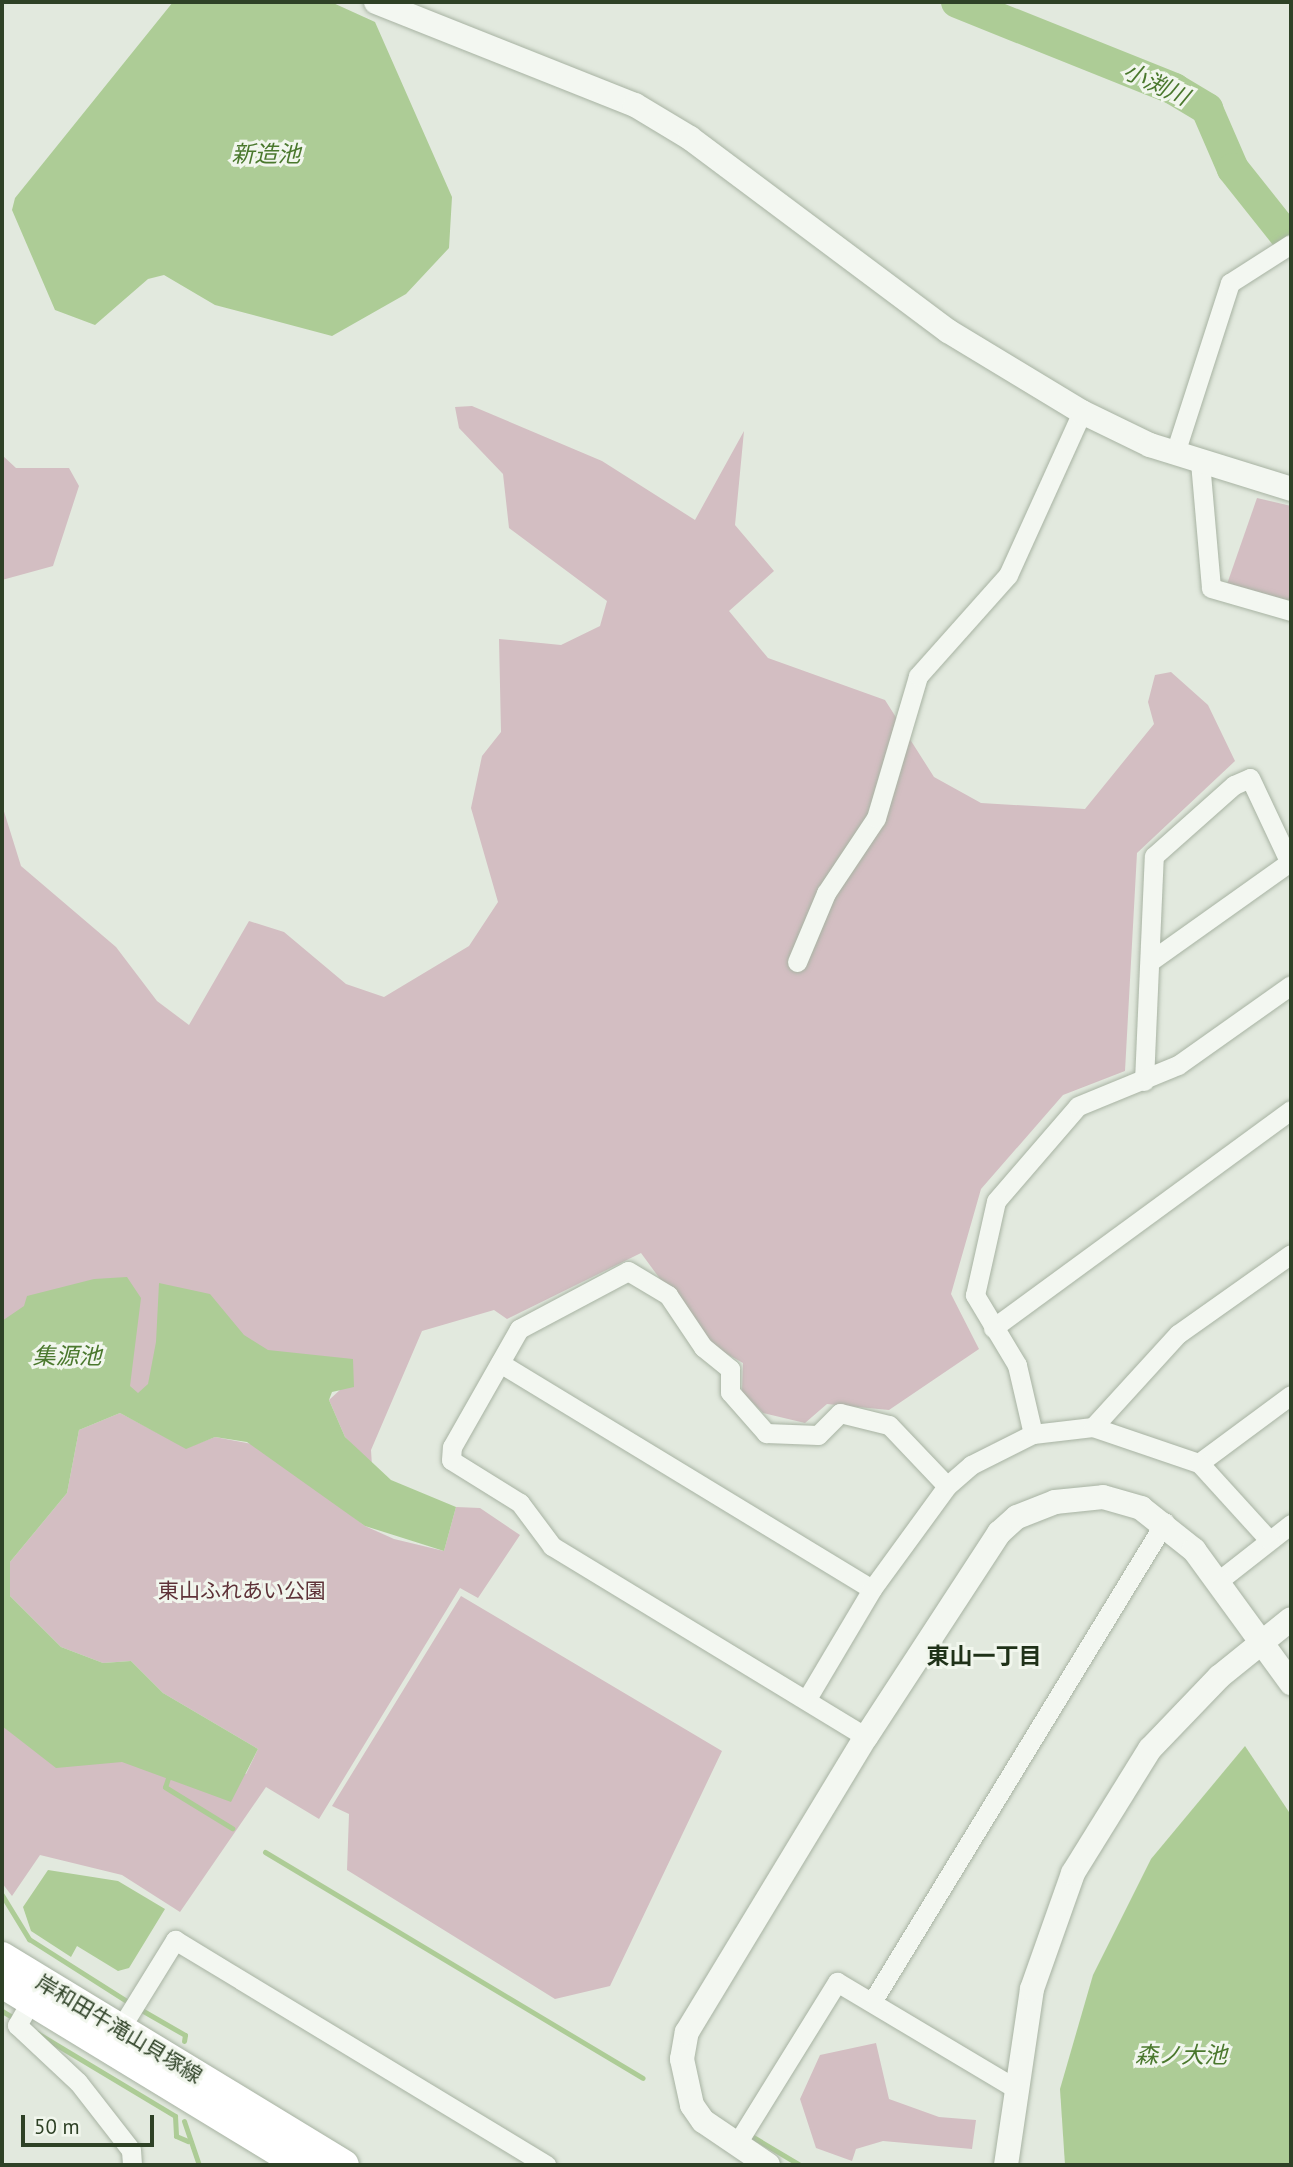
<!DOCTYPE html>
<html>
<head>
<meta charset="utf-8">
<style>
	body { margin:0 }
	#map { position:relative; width:1293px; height:2167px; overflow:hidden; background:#e2e9de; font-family:"PT Sans","Noto Sans JP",sans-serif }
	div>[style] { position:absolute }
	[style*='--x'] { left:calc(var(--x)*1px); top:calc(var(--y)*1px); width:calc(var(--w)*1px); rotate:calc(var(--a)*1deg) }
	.green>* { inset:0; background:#d3bec2 }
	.water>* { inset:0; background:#adcc96 }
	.stream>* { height:5px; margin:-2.5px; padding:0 2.5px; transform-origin:2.5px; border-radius:2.5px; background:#adcc96 }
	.river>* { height:32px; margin:-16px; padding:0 16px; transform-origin:16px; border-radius:16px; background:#adcc96 }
	.roads { filter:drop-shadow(0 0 2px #a8b3a3) drop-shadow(0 0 2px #a8b3a3) }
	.minor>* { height:19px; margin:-9.5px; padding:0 9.5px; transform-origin:9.5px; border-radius:9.5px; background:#f3f7f1 }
	.tertiary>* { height:24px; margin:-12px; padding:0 12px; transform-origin:12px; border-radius:12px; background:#f3f7f1 }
	.primary>* { height:30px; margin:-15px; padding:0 15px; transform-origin:15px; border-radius:15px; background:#fff }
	span { translate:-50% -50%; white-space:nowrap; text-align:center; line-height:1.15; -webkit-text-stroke:6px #f1f6ed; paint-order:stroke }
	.park-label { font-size:21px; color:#5e3238 }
	.street-label { font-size:21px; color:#2e4126 }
	.water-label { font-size:23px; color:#4a782d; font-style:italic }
	.neighbourhood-label { font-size:23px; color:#1f3118; font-weight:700 }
	.frame { position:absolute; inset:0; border:4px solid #2e4126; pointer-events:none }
	.scale { position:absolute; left:21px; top:2115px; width:133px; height:32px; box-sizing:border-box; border:4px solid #2e4126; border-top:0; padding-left:9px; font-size:21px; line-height:24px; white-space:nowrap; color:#2e4126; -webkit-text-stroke:5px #f1f6ed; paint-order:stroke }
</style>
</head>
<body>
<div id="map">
	<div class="green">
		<div style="clip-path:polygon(472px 406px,602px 461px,695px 520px,744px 431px,735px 525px,774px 571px,729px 611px,768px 658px,885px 700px,934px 777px,981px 803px,1085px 809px,1154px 724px,1148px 702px,1155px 675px,1171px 672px,1208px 705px,1235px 761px,1137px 853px,1125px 1071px,1063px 1095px,981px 1189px,951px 1294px,979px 1349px,889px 1410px,827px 1404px,805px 1423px,763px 1413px,742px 1392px,743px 1363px,707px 1343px,641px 1253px,507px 1319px,494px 1310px,422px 1331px,371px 1450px,372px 1466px,345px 1437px,329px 1400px,341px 1389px,352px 1359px,77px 1408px,2px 1475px,2px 805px,21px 866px,116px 947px,157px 1001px,189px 1025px,249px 921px,284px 932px,346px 984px,384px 997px,469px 946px,498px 902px,471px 808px,482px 756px,501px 732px,499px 639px,561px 645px,600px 626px,607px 601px,509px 528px,503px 474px,459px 428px,455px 407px)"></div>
		<div style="clip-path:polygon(2px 455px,16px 468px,69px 468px,79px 486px,53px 566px,2px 580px)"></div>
		<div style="clip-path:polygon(1257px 498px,1291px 506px,1291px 601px,1226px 587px)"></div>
		<div style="clip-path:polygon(120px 1413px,186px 1448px,215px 1437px,258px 1445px,365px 1526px,394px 1539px,444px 1551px,456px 1507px,480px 1508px,520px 1535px,478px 1598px,460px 1588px,319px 1819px,266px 1787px,180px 1912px,122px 1875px,40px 1855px,12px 1896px,2px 1883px,2px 1646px,246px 1774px,258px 1749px,163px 1693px,131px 1661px,103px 1663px,61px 1647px,10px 1596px,10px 1562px,67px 1493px,79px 1430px)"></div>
		<div style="clip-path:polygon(461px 1596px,722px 1751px,610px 1986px,555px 1999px,347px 1870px,349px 1814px,332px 1806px)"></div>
		<div style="clip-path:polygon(876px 2043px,889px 2099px,939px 2117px,976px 2120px,972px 2149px,883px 2141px,856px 2149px,852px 2161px,816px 2148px,800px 2099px,820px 2055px)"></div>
	</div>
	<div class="water">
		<div style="clip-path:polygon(173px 2px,331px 2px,375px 22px,452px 197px,449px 248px,406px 294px,332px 336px,215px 305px,164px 275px,148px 279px,95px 325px,55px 310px,12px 210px,15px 198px)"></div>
		<div style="clip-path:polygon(127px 1277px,141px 1298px,130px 1386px,138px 1393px,148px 1384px,156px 1342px,159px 1283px,210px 1294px,244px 1335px,268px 1350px,353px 1359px,354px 1387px,332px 1392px,329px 1400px,345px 1437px,391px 1480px,456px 1507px,444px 1551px,365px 1526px,247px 1442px,215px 1437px,186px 1449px,120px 1413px,79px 1430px,67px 1493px,10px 1562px,10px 1596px,61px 1647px,103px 1663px,131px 1661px,163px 1693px,258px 1749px,231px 1802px,122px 1762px,56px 1768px,2px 1726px,2px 1321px,24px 1306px,27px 1296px,94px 1279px)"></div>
		<div style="clip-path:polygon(1245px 1746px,1291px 1815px,1291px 2165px,1065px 2165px,1060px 2089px,1093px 1975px,1151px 1859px)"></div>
		<div style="clip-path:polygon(48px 1870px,118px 1881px,165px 1909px,129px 1968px,118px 1971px,77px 1946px,71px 1957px,31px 1931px,23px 1907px)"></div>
	</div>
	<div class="stream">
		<div style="--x:168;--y:1778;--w:9;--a:108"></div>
		<div style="--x:165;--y:1787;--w:79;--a:31.5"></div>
		<div style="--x:265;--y:1852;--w:440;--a:30.9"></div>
		<div style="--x:2;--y:1895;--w:52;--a:58.5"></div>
		<div style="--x:29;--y:1939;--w:120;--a:32.4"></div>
		<div style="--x:138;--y:2008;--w:54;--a:29.9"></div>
		<div style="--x:185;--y:2035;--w:6;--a:99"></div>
		<div style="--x:2;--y:2011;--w:12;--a:31"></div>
		<div style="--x:37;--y:2033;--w:161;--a:31"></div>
		<div style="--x:175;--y:2116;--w:20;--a:87"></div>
		<div style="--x:176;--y:2136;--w:13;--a:23"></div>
		<div style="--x:184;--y:2121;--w:46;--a:71.2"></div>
		<div style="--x:753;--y:2137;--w:55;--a:30.8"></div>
	</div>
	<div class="river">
		<div style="--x:957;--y:2;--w:234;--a:21.8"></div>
		<div style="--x:1174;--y:89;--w:39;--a:31"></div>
		<div style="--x:1207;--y:109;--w:65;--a:66.6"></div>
		<div style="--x:1233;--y:169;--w:93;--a:51.5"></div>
	</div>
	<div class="roads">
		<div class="minor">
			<div style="--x:1175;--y:453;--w:179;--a:-72.1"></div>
			<div style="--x:1230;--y:283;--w:72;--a:-32.6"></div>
			<div style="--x:1200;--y:462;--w:126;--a:85"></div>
			<div style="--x:1211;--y:588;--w:83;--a:16"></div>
			<div style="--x:1152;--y:960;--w:169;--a:-35.4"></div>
			<div style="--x:797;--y:962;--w:75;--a:-67.2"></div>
			<div style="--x:826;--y:893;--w:90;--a:-56.3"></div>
			<div style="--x:876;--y:818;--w:148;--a:-73.5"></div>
			<div style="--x:918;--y:676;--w:135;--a:-48.3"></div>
			<div style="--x:1008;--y:575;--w:179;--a:-65.6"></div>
			<div style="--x:1144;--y:1081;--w:225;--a:-87.5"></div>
			<div style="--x:1154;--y:856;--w:107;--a:-41.6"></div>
			<div style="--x:1234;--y:785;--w:17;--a:-24"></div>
			<div style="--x:1250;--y:778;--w:96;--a:64.8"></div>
			<div style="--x:993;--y:1328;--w:369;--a:-36.2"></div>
			<div style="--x:500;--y:1363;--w:435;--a:31.3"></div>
			<div style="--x:1093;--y:1427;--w:126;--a:-47.6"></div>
			<div style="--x:1178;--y:1334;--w:138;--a:-35.3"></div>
			<div style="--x:1033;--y:1434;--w:71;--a:-103.1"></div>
			<div style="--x:1017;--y:1365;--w:82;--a:-121"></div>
			<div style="--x:975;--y:1295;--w:96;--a:-77.4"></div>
			<div style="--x:996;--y:1201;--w:125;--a:-49.2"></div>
			<div style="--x:1078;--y:1106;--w:108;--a:-22.3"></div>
			<div style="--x:1178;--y:1065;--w:138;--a:-35.3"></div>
			<div style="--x:1199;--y:1463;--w:114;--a:-36.5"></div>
			<div style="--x:1217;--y:1582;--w:94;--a:-38.1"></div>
			<div style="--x:808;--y:1697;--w:126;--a:-59.3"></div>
			<div style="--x:872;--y:1589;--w:127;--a:-53.9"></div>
			<div style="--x:947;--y:1486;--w:32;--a:-41"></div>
			<div style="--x:971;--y:1465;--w:69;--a:-26.6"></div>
			<div style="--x:1033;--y:1434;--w:60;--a:-6.7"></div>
			<div style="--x:1093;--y:1427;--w:112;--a:18.8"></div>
			<div style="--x:1199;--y:1463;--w:104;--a:47.7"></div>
			<div style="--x:866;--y:1737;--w:368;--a:-148.7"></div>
			<div style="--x:552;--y:1546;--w:54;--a:-126.7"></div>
			<div style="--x:520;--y:1503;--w:81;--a:-148.1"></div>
			<div style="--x:451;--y:1460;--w:13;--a:-86"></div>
			<div style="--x:452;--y:1447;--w:136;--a:-60.4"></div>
			<div style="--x:519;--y:1329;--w:123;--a:-28"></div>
			<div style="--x:628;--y:1271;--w:47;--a:31"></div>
			<div style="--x:668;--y:1295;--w:63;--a:56.1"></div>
			<div style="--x:703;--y:1347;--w:35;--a:39"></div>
			<div style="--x:730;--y:1369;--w:23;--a:90"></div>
			<div style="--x:730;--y:1392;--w:55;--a:48.7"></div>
			<div style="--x:766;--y:1433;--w:52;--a:2.2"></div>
			<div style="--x:818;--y:1435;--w:31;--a:-45"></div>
			<div style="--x:840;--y:1413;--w:50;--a:13.8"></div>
			<div style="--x:889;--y:1425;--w:84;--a:46.4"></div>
			<div style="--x:31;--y:2001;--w:28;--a:120"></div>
			<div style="--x:17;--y:2025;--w:83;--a:43.1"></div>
			<div style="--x:78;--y:2082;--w:86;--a:52.1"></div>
			<div style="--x:131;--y:2150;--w:15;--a:86"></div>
			<div style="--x:872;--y:2002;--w:562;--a:-58.6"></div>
			<div style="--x:120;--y:2029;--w:105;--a:-58.3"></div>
			<div style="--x:175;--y:1940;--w:434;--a:31.2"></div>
			<div style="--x:736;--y:2145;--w:192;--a:-58.2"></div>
			<div style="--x:837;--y:1982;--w:207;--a:30.8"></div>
		</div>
		<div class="tertiary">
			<div style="--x:376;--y:2;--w:279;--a:21.7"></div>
			<div style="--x:635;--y:105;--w:64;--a:31"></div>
			<div style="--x:690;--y:138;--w:322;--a:36.8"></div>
			<div style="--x:948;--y:331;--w:157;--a:31.2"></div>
			<div style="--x:1082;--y:412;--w:76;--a:25.9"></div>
			<div style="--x:1150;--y:445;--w:148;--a:17.3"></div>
			<div style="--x:768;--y:2165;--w:78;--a:-145.9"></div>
			<div style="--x:703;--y:2121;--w:19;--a:-125"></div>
			<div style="--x:692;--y:2105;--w:47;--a:-102.3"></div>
			<div style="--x:682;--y:2059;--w:27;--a:-80"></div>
			<div style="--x:687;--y:2032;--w:345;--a:-58.8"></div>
			<div style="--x:866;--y:1737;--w:244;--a:-56.9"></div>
			<div style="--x:999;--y:1533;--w:24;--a:-42"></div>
			<div style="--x:1017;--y:1517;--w:41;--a:-21.5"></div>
			<div style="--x:1055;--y:1502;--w:48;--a:-5.9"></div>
			<div style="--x:1103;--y:1497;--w:40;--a:16"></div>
			<div style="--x:1141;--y:1508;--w:68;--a:38.4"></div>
			<div style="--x:1194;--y:1550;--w:165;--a:53.9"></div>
			<div style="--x:1006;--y:2165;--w:178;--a:-81.6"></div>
			<div style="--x:1032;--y:1989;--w:123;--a:-70.5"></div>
			<div style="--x:1073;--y:1873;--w:146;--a:-58.2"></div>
			<div style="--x:1150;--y:1749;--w:100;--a:-46.2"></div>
			<div style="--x:1219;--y:1677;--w:92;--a:-38.9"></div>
		</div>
		<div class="primary">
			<div style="--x:2;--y:1957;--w:400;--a:31.3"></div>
			<div style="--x:2;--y:1983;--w:350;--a:31.3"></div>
		</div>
	</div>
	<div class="park-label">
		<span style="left:242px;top:1591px">東山ふれあい公園</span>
	</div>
	<div class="street-label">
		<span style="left:119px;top:2029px;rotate:31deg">岸和田牛滝山貝塚線</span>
	</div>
	<div class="water-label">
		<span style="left:1156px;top:84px;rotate:25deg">小渕川</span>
		<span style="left:266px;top:154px">新造池</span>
		<span style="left:67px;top:1356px">集源池</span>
		<span style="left:1181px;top:2055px">森ノ大池</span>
	</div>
	<div class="neighbourhood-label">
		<span style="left:984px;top:1656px">東山一丁目</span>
	</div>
	<div class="frame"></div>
	<div class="scale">50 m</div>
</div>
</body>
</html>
